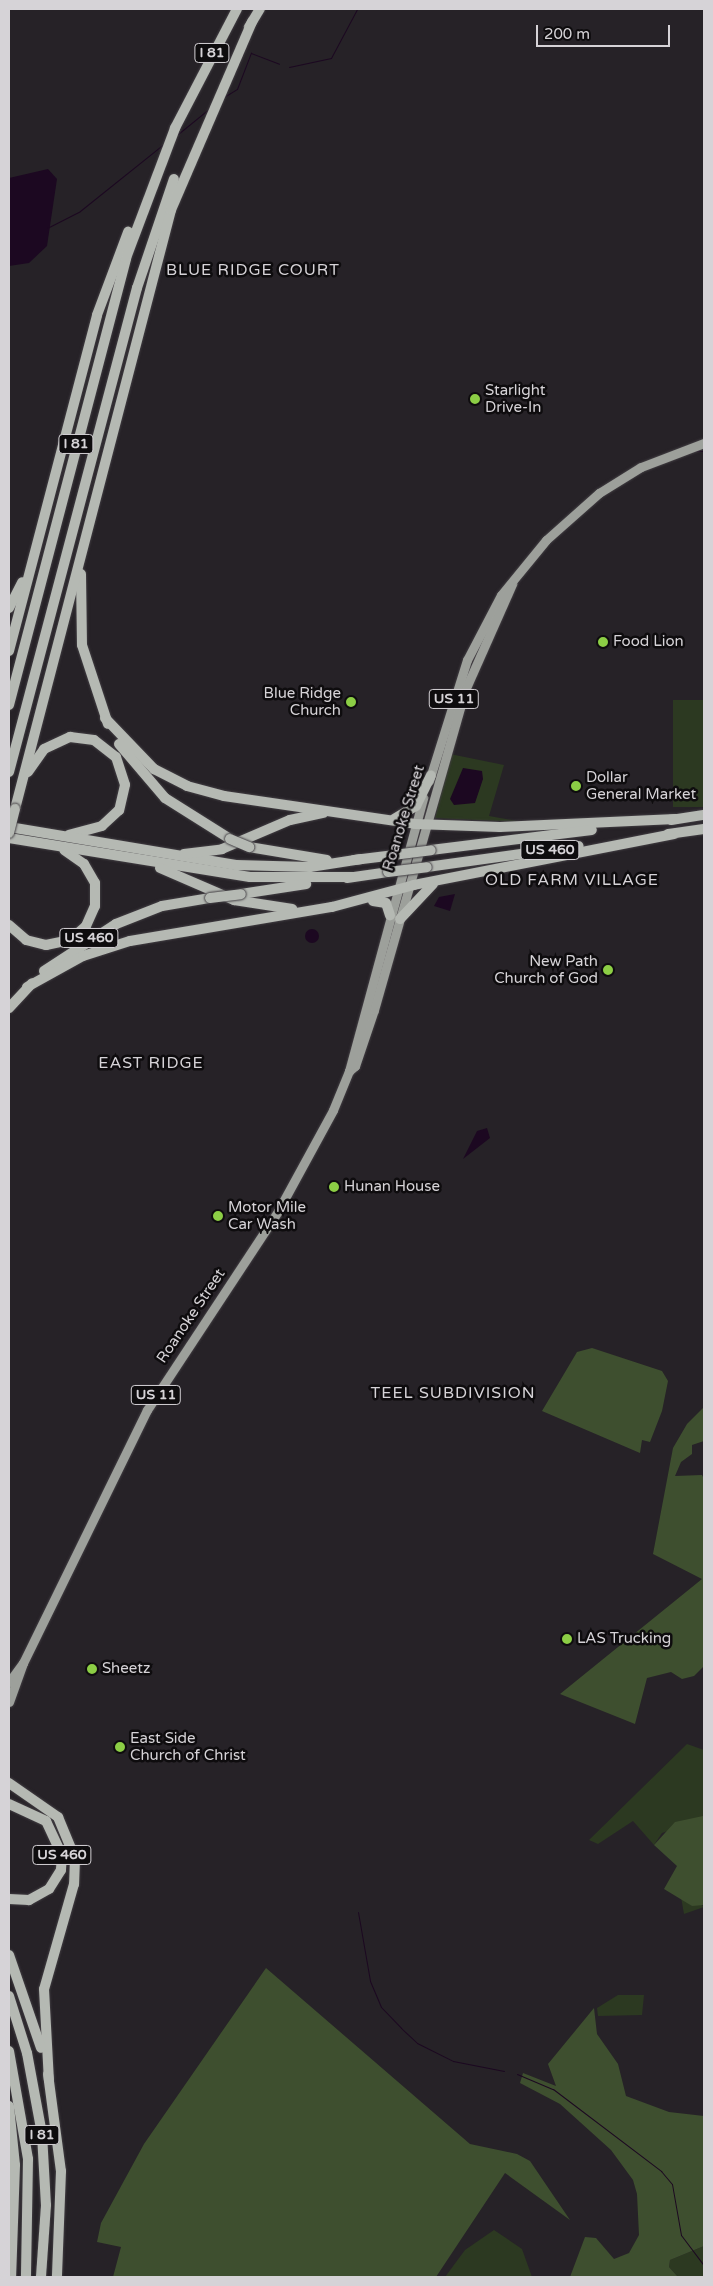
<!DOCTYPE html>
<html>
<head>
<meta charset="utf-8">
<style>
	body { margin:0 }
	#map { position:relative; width:713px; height:2286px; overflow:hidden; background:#262227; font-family:"Varela Round",sans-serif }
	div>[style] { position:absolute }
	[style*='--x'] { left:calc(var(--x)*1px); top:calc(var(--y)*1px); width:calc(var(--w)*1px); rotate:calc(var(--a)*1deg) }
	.green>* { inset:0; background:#2c3921; transform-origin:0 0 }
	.forest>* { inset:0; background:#3e4f2f }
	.water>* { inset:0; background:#1c0821 }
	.round { border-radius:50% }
	.stream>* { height:1px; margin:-0.5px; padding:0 0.5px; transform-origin:0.5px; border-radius:0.5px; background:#1c0821 }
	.roads { filter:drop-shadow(0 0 1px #423e43) drop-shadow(0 0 1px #423e43) }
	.primary>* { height:9px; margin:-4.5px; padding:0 4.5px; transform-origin:4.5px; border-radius:4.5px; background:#9da09b }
	.highway>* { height:10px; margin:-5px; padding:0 5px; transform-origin:5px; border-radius:5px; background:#b5b9b3 }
	.bridges { filter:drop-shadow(0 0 1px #423e43) drop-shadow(0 0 1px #423e43) }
	.highway-bridge>* { height:10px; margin:-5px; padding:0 5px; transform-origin:5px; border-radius:5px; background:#b5b9b3 }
	.dots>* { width:14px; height:14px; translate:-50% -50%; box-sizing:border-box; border:2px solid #0e0c0e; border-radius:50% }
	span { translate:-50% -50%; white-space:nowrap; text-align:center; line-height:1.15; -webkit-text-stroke:5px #0e0c0e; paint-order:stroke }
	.shield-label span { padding:1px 4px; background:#0e0c0e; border:1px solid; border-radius:4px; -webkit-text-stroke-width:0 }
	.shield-label { font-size:14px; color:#d6d3d7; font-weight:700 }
	.poi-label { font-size:15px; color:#d6d3d7 }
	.left { translate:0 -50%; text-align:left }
	.right { translate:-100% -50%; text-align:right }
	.street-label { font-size:15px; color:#d6d3d7 }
	.neighbourhood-label { font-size:16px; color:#d6d3d7; letter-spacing:1px }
	.frame { position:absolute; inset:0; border:10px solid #d6d3d7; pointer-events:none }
	.scale { position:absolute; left:536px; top:25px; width:134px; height:22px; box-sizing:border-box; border:2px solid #d6d3d7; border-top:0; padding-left:6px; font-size:15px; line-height:18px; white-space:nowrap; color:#d6d3d7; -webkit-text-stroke:4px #0e0c0e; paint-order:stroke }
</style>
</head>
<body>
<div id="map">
	<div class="green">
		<div style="left:673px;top:700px;width:31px;height:107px"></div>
		<div style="clip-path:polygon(450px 754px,504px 765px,489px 816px,523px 822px,435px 818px)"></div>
		<div style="clip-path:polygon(687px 1744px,704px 1750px,704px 1818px,662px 1833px,654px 1845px,633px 1821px,598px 1844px,589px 1840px)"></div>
		<div style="clip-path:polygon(681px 1897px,692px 1906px,699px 1903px,704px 1907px,684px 1914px)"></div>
		<div style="clip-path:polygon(618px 1995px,644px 1995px,642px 2015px,598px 2016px,597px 2008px)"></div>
		<div style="clip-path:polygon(494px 2230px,522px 2249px,532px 2277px,445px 2277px,465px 2250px)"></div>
		<div style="clip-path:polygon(704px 2246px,704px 2277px,678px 2277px,669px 2267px,670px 2260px)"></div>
	</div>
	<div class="forest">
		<div style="clip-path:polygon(592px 1348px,662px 1371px,668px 1381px,662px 1411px,650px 1442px,642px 1440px,640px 1453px,542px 1411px,577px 1352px)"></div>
		<div style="clip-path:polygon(704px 1407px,704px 1441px,692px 1445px,692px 1454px,681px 1462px,675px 1476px,702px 1475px,704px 1479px,704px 1666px,694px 1676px,682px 1679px,671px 1672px,647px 1678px,635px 1724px,560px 1694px,702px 1579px,653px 1554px,673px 1448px,687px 1424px)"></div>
		<div style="clip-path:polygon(703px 1816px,704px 1905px,692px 1906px,664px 1889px,677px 1866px,654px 1845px,675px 1822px)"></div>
		<div style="clip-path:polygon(266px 1968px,470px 2144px,517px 2154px,530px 2161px,570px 2220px,505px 2173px,436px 2277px,113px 2277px,121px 2247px,97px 2242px,101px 2223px,144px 2144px)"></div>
		<div style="clip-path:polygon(594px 2008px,597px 2034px,618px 2064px,626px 2096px,669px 2112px,704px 2116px,704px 2246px,670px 2260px,669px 2267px,678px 2277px,570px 2277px,585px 2237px,596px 2238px,614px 2259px,629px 2253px,639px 2235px,637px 2194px,633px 2180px,611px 2150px,560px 2104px,520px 2083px,523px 2073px,556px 2086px,548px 2064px)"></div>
	</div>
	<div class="water">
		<div style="clip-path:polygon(48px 169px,57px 179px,47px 246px,29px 263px,9px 266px,9px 178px)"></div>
		<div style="clip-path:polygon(463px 768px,482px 771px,483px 779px,475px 803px,454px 805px,450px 799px)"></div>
		<div style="clip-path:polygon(455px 894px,450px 911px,434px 906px,439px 897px)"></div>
		<div class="round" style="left:305px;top:929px;width:14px;height:14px"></div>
		<div style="clip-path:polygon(487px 1128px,490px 1138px,463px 1159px,477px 1131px)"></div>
	</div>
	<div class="stream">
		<div style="--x:289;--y:67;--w:43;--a:-12.1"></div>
		<div style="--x:331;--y:58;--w:55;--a:-62"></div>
		<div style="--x:224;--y:97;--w:15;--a:-32"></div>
		<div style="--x:237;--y:89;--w:39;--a:-69"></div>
		<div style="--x:251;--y:53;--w:30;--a:21"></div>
		<div style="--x:178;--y:134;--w:41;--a:-39.1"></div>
		<div style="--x:47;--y:228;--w:37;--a:-27"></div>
		<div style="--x:80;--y:211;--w:109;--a:-38.7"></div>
		<div style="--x:695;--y:451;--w:9;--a:0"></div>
		<div style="--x:358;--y:1912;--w:70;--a:80.1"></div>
		<div style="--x:370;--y:1981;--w:28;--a:67"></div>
		<div style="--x:381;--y:2007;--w:29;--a:46"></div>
		<div style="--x:401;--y:2028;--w:22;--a:43"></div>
		<div style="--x:417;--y:2043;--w:40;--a:26.6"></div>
		<div style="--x:453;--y:2061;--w:52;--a:11.1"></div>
		<div style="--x:517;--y:2074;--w:39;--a:23"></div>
		<div style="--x:553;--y:2089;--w:136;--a:37.2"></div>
		<div style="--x:661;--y:2171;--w:17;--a:50"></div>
		<div style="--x:672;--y:2184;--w:52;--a:80"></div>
		<div style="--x:681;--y:2235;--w:38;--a:53"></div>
	</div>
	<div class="roads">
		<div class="primary">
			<div style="--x:429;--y:781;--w:127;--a:-72.6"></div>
			<div style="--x:467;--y:660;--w:73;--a:-62.4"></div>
			<div style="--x:501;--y:595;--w:71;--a:-50.7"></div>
			<div style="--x:546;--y:540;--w:71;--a:-41.6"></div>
			<div style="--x:599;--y:493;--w:49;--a:-31.8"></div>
			<div style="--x:641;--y:467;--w:67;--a:-20.9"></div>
			<div style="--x:349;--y:1071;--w:8;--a:-40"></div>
			<div style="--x:355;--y:1066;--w:59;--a:-71.3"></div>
			<div style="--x:374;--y:1010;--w:335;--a:-74.1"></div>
			<div style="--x:466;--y:688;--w:114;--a:-66.1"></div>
			<div style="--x:9;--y:1682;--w:24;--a:-54"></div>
			<div style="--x:23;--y:1663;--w:282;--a:-63.9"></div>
			<div style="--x:147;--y:1410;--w:238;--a:-56.6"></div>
			<div style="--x:278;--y:1211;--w:115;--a:-61.4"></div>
			<div style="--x:333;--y:1110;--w:42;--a:-67.7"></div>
			<div style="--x:349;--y:1071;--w:283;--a:-74.8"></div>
			<div style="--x:9;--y:1702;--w:41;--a:-70.3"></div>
		</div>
		<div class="highway">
			<div style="--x:249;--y:27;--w:21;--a:-59"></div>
			<div style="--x:81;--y:574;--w:71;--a:89.2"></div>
			<div style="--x:82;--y:645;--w:83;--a:71.8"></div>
			<div style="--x:9;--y:608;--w:29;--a:-63"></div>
			<div style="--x:9;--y:651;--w:347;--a:-75.3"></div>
			<div style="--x:97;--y:315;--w:89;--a:-69.5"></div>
			<div style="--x:9;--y:705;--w:462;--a:-75.3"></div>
			<div style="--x:126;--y:258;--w:139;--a:-69.3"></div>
			<div style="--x:175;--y:128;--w:134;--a:-62.5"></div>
			<div style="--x:105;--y:718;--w:71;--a:46.1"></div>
			<div style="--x:154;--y:769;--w:37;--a:27"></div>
			<div style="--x:187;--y:786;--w:38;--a:15"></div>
			<div style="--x:224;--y:796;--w:193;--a:8.3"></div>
			<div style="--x:415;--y:824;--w:85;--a:2"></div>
			<div style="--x:500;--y:827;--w:176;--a:-2.6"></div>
			<div style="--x:119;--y:744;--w:71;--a:49.6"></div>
			<div style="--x:165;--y:798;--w:77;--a:32.2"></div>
			<div style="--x:9;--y:772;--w:501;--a:-75.19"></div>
			<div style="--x:137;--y:288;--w:115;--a:-71.3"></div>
			<div style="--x:28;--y:772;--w:28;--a:-55"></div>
			<div style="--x:44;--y:749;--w:29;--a:-25"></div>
			<div style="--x:70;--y:737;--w:24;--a:7"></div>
			<div style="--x:94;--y:740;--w:28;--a:38"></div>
			<div style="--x:116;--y:757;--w:29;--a:72"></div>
			<div style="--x:125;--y:785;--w:26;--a:103"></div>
			<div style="--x:119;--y:810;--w:23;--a:137"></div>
			<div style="--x:102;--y:826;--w:34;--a:165"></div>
			<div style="--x:15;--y:809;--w:619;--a:-75.4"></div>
			<div style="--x:171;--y:210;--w:205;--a:-66.7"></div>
			<div style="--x:394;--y:819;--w:26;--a:-31"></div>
			<div style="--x:416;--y:806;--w:34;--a:-64"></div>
			<div style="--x:671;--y:820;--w:33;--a:-9"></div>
			<div style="--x:9;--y:827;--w:230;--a:9.5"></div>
			<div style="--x:236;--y:865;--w:74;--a:1.5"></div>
			<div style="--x:310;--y:867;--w:52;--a:-8.9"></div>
			<div style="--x:668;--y:834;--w:36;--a:-8"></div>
			<div style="--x:9;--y:838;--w:244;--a:9.2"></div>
			<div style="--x:250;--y:877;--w:103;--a:0"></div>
			<div style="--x:249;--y:847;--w:79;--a:9.5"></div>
			<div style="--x:431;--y:850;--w:162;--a:-7.1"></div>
			<div style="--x:184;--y:854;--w:38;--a:-7"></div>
			<div style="--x:222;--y:849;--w:74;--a:-23.1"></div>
			<div style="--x:290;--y:820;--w:34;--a:-12"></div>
			<div style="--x:354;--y:860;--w:39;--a:-7"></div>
			<div style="--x:427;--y:867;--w:153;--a:-7.9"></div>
			<div style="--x:160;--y:868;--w:81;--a:23.4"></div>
			<div style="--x:234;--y:900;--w:59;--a:8.8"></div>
			<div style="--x:347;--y:878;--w:41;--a:-8.3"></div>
			<div style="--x:241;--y:894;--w:66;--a:-8.7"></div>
			<div style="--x:373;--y:901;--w:13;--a:9"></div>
			<div style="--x:386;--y:903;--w:13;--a:72"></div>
			<div style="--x:400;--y:919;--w:48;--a:-46.7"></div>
			<div style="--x:9;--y:925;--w:23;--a:41"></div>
			<div style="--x:26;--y:940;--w:21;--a:14"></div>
			<div style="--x:46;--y:945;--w:25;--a:-12"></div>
			<div style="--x:70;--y:940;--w:21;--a:-41"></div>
			<div style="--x:86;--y:926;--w:22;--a:-66"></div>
			<div style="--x:95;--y:906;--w:23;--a:-90"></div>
			<div style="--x:95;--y:883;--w:22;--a:-120"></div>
			<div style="--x:84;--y:864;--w:24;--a:-145"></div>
			<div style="--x:44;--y:971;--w:86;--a:-33.1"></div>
			<div style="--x:116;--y:924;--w:49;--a:-21.4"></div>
			<div style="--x:162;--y:906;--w:49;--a:-9.5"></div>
			<div style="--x:27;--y:987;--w:64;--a:-29"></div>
			<div style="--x:83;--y:956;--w:49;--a:-17.7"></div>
			<div style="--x:130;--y:941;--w:205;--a:-9.6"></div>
			<div style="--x:332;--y:907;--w:85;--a:-15"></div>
			<div style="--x:414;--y:885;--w:265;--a:-11.1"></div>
			<div style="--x:9;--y:1008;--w:34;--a:-47"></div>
			<div style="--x:9;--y:1783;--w:60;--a:34.8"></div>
			<div style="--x:58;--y:1817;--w:44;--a:67.5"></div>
			<div style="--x:75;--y:1858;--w:26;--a:92"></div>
			<div style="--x:74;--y:1884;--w:109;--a:105.9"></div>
			<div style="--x:44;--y:1989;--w:91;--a:86.9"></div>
			<div style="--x:9;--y:1804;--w:41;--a:24.7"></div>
			<div style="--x:46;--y:1821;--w:38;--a:65"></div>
			<div style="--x:62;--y:1855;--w:15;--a:94"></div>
			<div style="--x:61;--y:1870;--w:22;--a:122"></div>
			<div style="--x:49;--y:1889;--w:23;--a:151"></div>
			<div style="--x:29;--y:1900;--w:20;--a:-177"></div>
			<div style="--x:9;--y:1955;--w:98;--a:71"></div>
			<div style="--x:9;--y:1996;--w:60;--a:72.5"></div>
			<div style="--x:27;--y:2053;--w:82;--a:79.5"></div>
			<div style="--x:42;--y:2134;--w:71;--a:86.8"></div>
			<div style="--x:46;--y:2205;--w:72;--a:94"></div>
			<div style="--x:9;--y:2051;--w:110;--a:80"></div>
			<div style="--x:28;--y:2159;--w:118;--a:91"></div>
			<div style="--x:48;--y:2074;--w:98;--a:82.4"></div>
			<div style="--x:61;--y:2171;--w:106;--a:92.2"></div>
			<div style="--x:9;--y:2106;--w:59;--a:84.2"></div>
			<div style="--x:15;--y:2165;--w:112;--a:92"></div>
		</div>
	</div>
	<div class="bridges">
		<div class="highway-bridge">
			<div style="--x:9;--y:833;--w:25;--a:-76"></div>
			<div style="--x:230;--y:839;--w:21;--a:23"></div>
			<div style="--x:393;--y:855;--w:38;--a:-7"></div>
			<div style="--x:388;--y:872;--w:39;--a:-7"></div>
			<div style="--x:210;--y:898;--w:31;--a:-7"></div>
		</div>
	</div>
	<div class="dots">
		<div style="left:475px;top:399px;background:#8cce45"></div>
		<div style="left:603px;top:642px;background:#8cce45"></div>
		<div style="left:351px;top:702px;background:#8cce45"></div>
		<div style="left:576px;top:786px;background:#8cce45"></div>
		<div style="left:608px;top:970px;background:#8cce45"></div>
		<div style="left:334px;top:1187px;background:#8cce45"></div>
		<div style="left:218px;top:1216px;background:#8cce45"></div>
		<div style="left:567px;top:1639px;background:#8cce45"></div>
		<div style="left:92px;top:1669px;background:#8cce45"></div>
		<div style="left:120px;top:1747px;background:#8cce45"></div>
	</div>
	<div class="shield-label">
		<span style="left:212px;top:53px">I 81</span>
		<span style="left:76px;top:444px">I 81</span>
		<span style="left:454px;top:699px">US 11</span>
		<span style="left:550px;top:850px">US 460</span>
		<span style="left:89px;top:938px">US 460</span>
		<span style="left:156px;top:1395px">US 11</span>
		<span style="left:62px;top:1855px">US 460</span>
		<span style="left:42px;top:2135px">I 81</span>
	</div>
	<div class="poi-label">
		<span class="left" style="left:485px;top:399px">Starlight<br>Drive-In</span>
		<span class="left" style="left:613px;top:642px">Food Lion</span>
		<span class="right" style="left:341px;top:702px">Blue Ridge<br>Church</span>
		<span class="left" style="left:586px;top:786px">Dollar<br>General Market</span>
		<span class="right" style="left:598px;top:970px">New Path<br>Church of God</span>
		<span class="left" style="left:344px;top:1187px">Hunan House</span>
		<span class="left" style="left:228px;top:1216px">Motor Mile<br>Car Wash</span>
		<span class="left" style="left:577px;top:1639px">LAS Trucking</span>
		<span class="left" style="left:102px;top:1669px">Sheetz</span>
		<span class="left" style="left:130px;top:1747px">East Side<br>Church of Christ</span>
	</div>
	<div class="street-label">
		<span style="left:404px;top:818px;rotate:-73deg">Roanoke Street</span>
		<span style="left:191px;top:1316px;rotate:-56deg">Roanoke Street</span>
	</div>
	<div class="neighbourhood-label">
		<span style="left:253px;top:270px">BLUE RIDGE COURT</span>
		<span style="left:572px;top:880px">OLD FARM VILLAGE</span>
		<span style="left:151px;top:1063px">EAST RIDGE</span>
		<span style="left:453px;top:1393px">TEEL SUBDIVISION</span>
	</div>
	<div class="frame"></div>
	<div class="scale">200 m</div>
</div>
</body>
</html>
